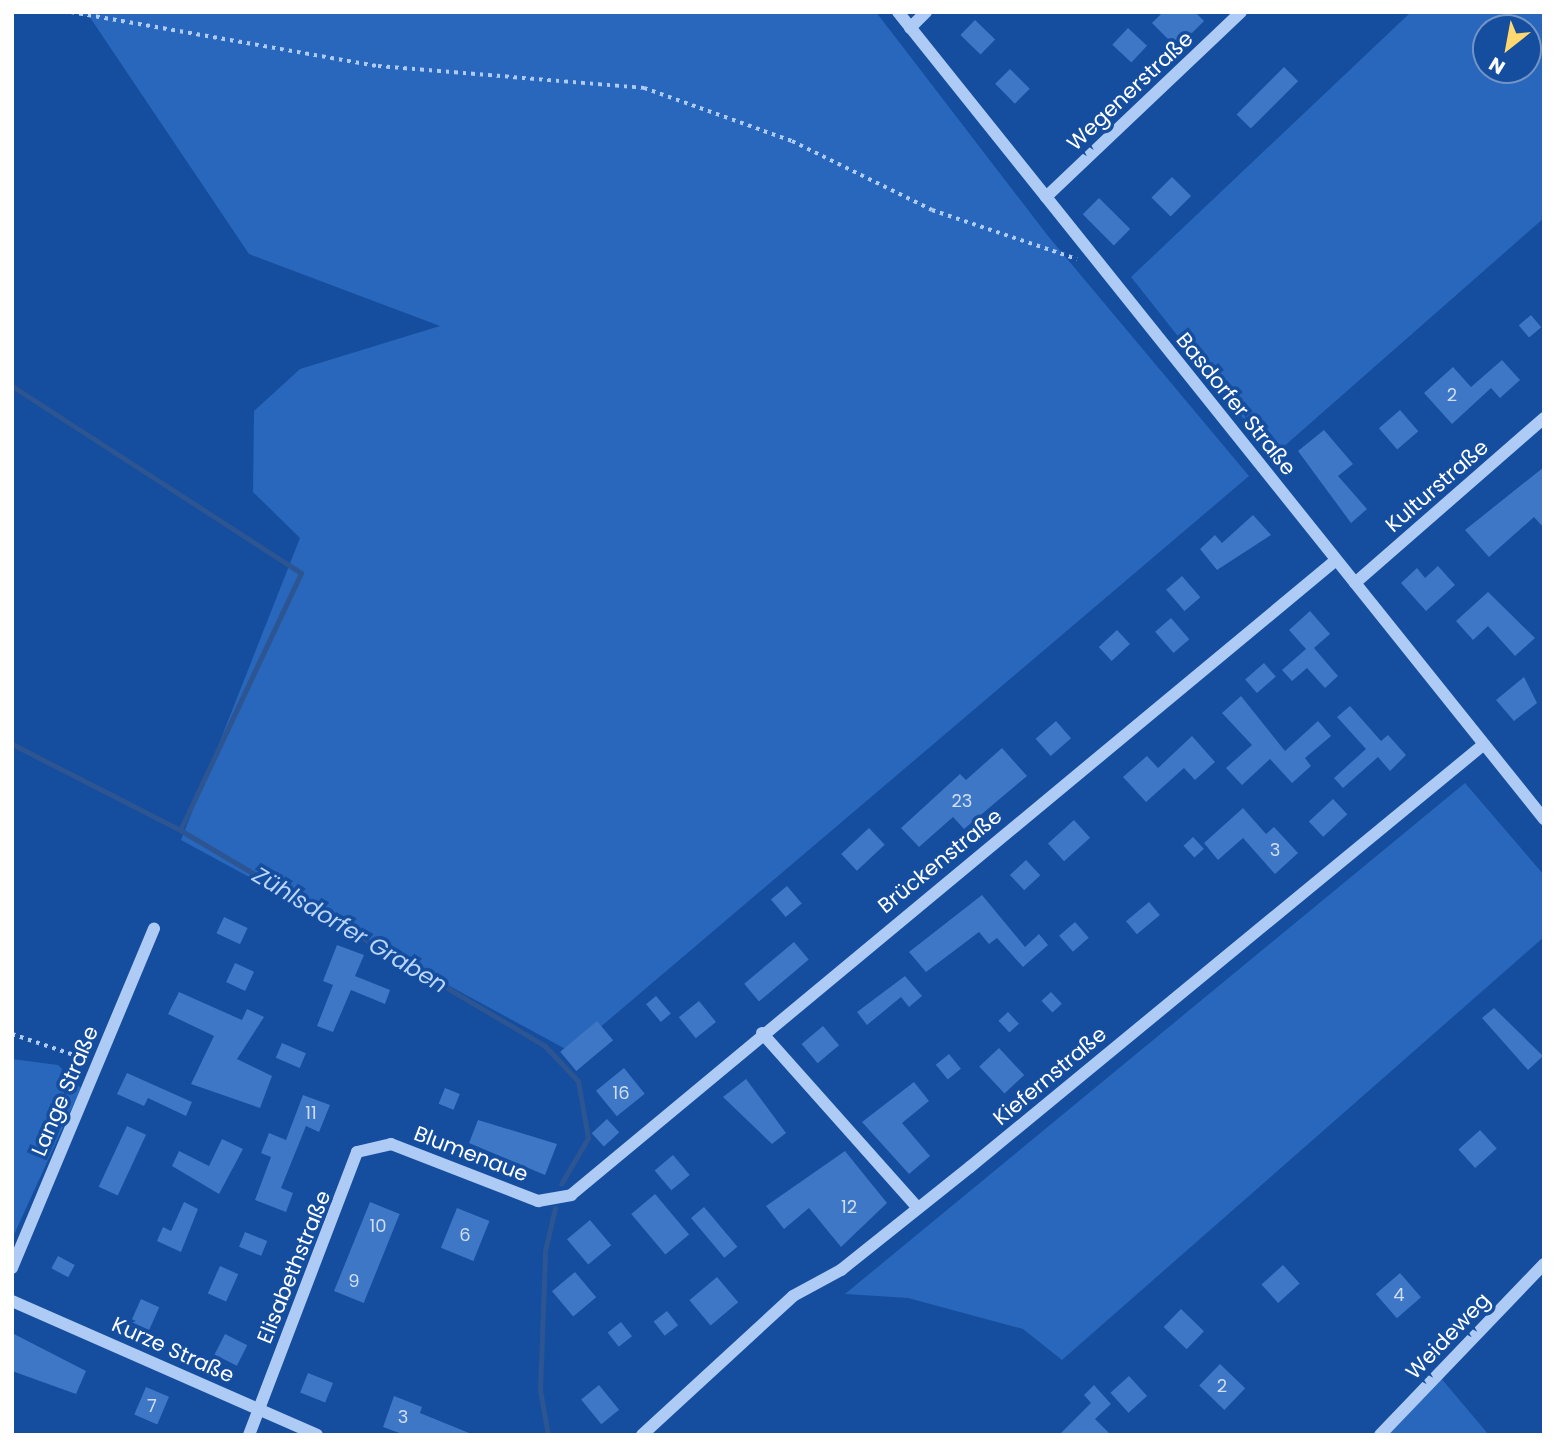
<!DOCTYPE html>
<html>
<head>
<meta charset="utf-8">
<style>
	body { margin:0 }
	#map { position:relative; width:1556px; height:1447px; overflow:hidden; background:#154d9f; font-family:Poppins,sans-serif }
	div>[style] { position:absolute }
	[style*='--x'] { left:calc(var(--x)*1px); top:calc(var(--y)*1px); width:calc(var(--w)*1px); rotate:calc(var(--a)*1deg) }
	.green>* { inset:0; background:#2867bc }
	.stream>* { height:5px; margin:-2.5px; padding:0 2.5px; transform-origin:2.5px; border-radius:2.5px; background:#2c5592 }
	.building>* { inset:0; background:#3d77c5; transform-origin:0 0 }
	.path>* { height:3.5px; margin-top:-1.75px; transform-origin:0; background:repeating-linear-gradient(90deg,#adcbf4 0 3.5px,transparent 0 8.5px) }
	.minor>* { height:12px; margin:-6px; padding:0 6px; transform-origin:6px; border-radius:6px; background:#adcbf4 }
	span { translate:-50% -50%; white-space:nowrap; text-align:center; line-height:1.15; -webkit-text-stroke:7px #154d9f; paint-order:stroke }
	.number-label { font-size:18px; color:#ceddf0 }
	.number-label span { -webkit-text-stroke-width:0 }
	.street-label { font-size:21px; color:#fff }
	.water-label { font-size:23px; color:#b9d5fa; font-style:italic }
	.frame { position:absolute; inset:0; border:14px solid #fff; pointer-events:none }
	.north { position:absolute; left:1472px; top:14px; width:70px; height:70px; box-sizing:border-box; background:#154d9f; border:2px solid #7394c5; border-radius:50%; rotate:211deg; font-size:19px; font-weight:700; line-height:28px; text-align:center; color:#fff }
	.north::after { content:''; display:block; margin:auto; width:24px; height:32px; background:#ffd96f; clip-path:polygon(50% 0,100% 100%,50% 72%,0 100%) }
</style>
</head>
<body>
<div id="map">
	<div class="green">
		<div style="clip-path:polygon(62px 12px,876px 12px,1048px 236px,1249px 476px,571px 1052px,181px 840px,300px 538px,253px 492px,254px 411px,300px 369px,440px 326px,249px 254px,89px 16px)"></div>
		<div style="clip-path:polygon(evenodd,1411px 12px,1544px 12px,1544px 218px,1273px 456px,1131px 277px,1411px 12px,1486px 28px,1528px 28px,1528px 70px,1486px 70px,1486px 28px)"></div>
		<div style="clip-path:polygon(1465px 783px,1544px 875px,1544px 937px,1062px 1360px,1023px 1329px,908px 1298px,845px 1294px)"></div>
		<div style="clip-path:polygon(12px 1059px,58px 1065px,81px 1088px,12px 1239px)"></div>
		<div style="clip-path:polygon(1440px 1377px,1489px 1435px,1386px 1435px)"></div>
	</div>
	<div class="stream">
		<div style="--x:12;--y:386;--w:344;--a:32.9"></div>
		<div style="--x:301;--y:573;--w:284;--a:115.2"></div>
		<div style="--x:12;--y:744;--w:189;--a:27.1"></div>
		<div style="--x:180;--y:830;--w:424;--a:30.6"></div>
		<div style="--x:545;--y:1046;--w:48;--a:46.7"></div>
		<div style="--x:578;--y:1081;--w:58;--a:80"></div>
		<div style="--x:588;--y:1138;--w:53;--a:120.4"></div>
		<div style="--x:548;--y:1435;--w:46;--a:-100.1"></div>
		<div style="--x:540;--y:1390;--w:139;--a:-87.9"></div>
		<div style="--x:545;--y:1251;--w:44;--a:-76.9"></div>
	</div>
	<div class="building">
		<div style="clip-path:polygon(1163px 12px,1195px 12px,1204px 21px,1177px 48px,1152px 23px)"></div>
		<div style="left:975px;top:20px;width:28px;height:21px;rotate:44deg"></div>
		<div style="left:1128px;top:28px;width:26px;height:23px;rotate:43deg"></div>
		<div style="left:1284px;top:67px;width:20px;height:67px;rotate:45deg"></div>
		<div style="left:1010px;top:69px;width:28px;height:21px;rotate:45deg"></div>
		<div style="left:1172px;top:177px;width:27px;height:29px;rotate:45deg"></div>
		<div style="left:1099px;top:198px;width:44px;height:23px;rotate:45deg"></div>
		<div style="left:1531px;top:315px;width:16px;height:16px;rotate:50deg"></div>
		<div style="clip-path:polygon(1502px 360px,1520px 380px,1500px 398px,1491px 388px,1452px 424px,1424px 393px,1453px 367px,1471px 387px)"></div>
		<div style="left:1400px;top:410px;width:28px;height:28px;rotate:49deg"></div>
		<div style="clip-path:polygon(1324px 430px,1353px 464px,1338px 476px,1367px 509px,1351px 523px,1298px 451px)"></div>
		<div style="clip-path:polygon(1544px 467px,1544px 528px,1534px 517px,1489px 557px,1465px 530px)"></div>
		<div style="clip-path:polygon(1253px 515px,1271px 535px,1217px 570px,1200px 549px,1215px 535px,1222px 543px)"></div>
		<div style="clip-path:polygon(1438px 566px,1455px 585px,1426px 611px,1401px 583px,1417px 568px,1425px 578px)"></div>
		<div style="left:1182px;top:576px;width:28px;height:21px;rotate:49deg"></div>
		<div style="clip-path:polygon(1488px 592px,1535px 638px,1515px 656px,1488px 626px,1473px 640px,1456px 621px)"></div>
		<div style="clip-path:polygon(1310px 611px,1330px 634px,1314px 648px,1338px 676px,1325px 688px,1307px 668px,1292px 681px,1282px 670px,1306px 649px,1289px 630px)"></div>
		<div style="left:1171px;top:618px;width:28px;height:21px;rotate:49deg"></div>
		<div style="left:1117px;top:630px;width:19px;height:25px;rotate:47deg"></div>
		<div style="left:1264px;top:663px;width:18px;height:25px;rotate:49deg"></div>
		<div style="clip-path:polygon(1524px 677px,1537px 703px,1514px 721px,1496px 700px)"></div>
		<div style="clip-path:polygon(1241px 696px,1285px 751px,1318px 721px,1331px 736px,1305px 758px,1311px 766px,1292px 783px,1270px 759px,1242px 785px,1226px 768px,1252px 745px,1222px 713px)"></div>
		<div style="clip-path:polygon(1350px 706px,1381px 741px,1388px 735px,1406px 755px,1390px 771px,1378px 757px,1343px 788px,1334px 778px,1366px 749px,1337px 717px)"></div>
		<div style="left:1056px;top:721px;width:23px;height:27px;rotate:49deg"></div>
		<div style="clip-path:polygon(1192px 736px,1215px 762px,1195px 780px,1184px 768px,1146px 802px,1123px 777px,1147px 756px,1158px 768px)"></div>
		<div style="clip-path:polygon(1002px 748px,1027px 776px,964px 829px,953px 817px,919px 847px,901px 828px,960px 774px,966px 780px)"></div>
		<div style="left:1333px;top:799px;width:21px;height:33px;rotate:47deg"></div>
		<div style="clip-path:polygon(1243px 808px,1266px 834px,1274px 827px,1298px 853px,1275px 874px,1243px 838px,1218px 860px,1204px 843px)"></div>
		<div style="left:1074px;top:820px;width:24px;height:35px;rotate:48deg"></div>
		<div style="left:869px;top:828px;width:23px;height:38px;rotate:47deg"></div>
		<div style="left:1193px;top:837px;width:16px;height:13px;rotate:47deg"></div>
		<div style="left:1026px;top:860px;width:21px;height:22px;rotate:47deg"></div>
		<div style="left:787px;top:886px;width:23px;height:21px;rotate:50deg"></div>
		<div style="clip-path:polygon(982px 895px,1025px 947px,1039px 934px,1048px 945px,1023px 967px,997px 938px,989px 944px,979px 932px,926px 972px,909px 952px)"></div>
		<div style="left:1149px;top:902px;width:17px;height:30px;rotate:50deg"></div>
		<div style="left:224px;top:917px;width:26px;height:18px;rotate:25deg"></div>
		<div style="left:1075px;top:922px;width:21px;height:21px;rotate:49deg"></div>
		<div style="left:794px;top:942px;width:23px;height:65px;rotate:50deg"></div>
		<div style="clip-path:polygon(337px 945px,364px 955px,355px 976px,390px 990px,385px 1004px,351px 990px,333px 1032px,317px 1026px,333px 985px,323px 981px)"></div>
		<div style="left:235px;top:963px;width:21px;height:21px;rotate:25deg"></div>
		<div style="clip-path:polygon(905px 976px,922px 996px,909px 1007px,901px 997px,867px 1025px,857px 1012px)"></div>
		<div style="clip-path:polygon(179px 992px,242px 1020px,247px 1009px,264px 1017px,237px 1059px,272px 1076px,260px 1108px,191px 1084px,214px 1036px,168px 1014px)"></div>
		<div style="left:1051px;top:992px;width:16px;height:13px;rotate:47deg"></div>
		<div style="left:656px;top:996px;width:23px;height:13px;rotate:50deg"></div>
		<div style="left:699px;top:1001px;width:27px;height:26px;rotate:51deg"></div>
		<div style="clip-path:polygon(1494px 1008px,1543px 1056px,1528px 1070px,1482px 1018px)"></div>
		<div style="left:1008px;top:1012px;width:16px;height:13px;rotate:47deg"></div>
		<div style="left:597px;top:1021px;width:25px;height:48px;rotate:50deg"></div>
		<div style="left:823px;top:1026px;width:25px;height:28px;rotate:50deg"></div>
		<div style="left:282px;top:1043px;width:26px;height:16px;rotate:23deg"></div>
		<div style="left:999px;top:1048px;width:37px;height:27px;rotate:47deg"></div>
		<div style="left:949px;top:1054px;width:19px;height:17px;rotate:51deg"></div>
		<div style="left:624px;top:1068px;width:33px;height:36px;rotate:51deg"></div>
		<div style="clip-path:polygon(127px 1073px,192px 1102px,186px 1116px,148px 1098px,144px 1106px,117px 1094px)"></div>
		<div style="clip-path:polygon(746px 1079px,786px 1133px,772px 1144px,723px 1097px)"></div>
		<div style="clip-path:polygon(914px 1082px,929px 1101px,902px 1123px,930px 1156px,909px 1174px,862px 1122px)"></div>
		<div style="left:445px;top:1088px;width:16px;height:17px;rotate:22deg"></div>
		<div style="clip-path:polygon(303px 1095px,330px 1105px,319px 1132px,306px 1126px,281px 1188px,293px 1193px,286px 1212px,255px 1200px,271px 1157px,261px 1153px,269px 1133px,286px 1140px)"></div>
		<div style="left:607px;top:1119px;width:18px;height:21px;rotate:47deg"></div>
		<div style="clip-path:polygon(478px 1120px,557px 1144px,545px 1175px,469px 1143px)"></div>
		<div style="left:127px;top:1126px;width:21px;height:67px;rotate:25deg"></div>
		<div style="left:1480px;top:1130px;width:25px;height:29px;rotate:48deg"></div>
		<div style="clip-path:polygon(222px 1139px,243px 1149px,219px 1194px,172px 1166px,179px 1151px,209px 1166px)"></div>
		<div style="clip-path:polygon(845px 1151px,887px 1203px,841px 1247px,809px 1208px,784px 1229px,766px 1206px)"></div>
		<div style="left:673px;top:1155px;width:26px;height:24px;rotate:50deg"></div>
		<div style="left:655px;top:1194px;width:53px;height:31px;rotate:50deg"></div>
		<div style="clip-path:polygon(184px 1202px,198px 1209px,181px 1252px,157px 1241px,163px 1227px,171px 1231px)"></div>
		<div style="left:370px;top:1202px;width:32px;height:96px;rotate:22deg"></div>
		<div style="left:704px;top:1207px;width:52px;height:17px;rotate:50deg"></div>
		<div style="left:457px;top:1208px;width:35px;height:43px;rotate:22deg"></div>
		<div style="left:590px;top:1220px;width:33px;height:30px;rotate:50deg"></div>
		<div style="left:245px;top:1232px;width:24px;height:16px;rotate:22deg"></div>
		<div style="left:58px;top:1256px;width:19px;height:14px;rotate:28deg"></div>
		<div style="left:1283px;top:1265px;width:25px;height:29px;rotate:48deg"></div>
		<div style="left:220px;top:1266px;width:20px;height:30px;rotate:24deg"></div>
		<div style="left:575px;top:1272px;width:33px;height:30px;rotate:50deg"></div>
		<div style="left:1400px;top:1273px;width:32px;height:32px;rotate:49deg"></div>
		<div style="left:717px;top:1277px;width:33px;height:36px;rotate:50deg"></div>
		<div style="left:141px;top:1299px;width:20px;height:25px;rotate:24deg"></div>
		<div style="left:1181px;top:1309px;width:32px;height:25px;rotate:44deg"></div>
		<div style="left:667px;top:1311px;width:18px;height:17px;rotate:52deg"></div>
		<div style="left:621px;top:1322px;width:18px;height:17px;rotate:52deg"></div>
		<div style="clip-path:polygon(12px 1333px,86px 1371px,76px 1394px,12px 1371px)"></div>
		<div style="left:225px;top:1334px;width:25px;height:23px;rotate:27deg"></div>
		<div style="left:1220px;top:1364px;width:35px;height:30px;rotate:44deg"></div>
		<div style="left:308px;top:1373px;width:27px;height:21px;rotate:22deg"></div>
		<div style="left:1129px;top:1376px;width:27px;height:25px;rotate:48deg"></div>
		<div style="left:599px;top:1385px;width:32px;height:23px;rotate:51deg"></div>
		<div style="clip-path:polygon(1094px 1385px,1111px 1404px,1095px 1419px,1111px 1435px,1059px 1435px,1091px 1403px,1084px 1395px)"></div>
		<div style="left:146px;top:1387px;width:25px;height:30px;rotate:23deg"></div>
		<div style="clip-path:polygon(394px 1396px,422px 1407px,420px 1413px,474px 1435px,405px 1435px,383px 1427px)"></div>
	</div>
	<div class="path">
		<div style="--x:71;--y:12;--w:312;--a:10"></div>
		<div style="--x:378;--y:66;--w:267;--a:4.7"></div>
		<div style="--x:644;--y:88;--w:157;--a:19.7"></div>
		<div style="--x:792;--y:141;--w:156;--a:26.2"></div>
		<div style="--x:932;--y:210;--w:153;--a:18.7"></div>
		<div style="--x:12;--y:1034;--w:78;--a:18.7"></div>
	</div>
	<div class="minor">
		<div style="--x:898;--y:12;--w:1034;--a:51.32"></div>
		<div style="--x:910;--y:28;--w:23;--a:-45"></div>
		<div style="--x:1046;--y:197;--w:269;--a:-43.5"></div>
		<div style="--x:1355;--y:583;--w:251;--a:-41.1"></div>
		<div style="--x:762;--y:1033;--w:234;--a:48.3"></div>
		<div style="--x:12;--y:1268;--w:368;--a:-67.3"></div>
		<div style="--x:12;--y:1301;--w:333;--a:23.7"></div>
		<div style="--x:249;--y:1435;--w:303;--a:-69.1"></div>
		<div style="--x:357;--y:1152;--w:35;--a:-13"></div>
		<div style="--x:391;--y:1144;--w:158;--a:21.2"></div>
		<div style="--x:538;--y:1201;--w:34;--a:-10"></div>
		<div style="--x:571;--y:1195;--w:994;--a:-39.69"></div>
		<div style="--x:642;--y:1435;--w:205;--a:-42.6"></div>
		<div style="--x:793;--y:1296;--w:55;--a:-28.4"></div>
		<div style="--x:841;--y:1270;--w:165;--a:-38.6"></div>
		<div style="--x:970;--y:1167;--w:664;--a:-39.44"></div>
		<div style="--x:1380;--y:1435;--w:237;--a:-46.2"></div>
	</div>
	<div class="number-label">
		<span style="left:1452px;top:395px">2</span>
		<span style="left:962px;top:801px">23</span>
		<span style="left:1275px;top:850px">3</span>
		<span style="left:621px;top:1093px">16</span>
		<span style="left:311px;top:1113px">11</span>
		<span style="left:849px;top:1207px">12</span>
		<span style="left:378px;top:1226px">10</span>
		<span style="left:465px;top:1235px">6</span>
		<span style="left:354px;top:1281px">9</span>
		<span style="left:1399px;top:1295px">4</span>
		<span style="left:1222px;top:1386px">2</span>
		<span style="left:152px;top:1406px">7</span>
		<span style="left:403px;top:1417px">3</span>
	</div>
	<div class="street-label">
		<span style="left:1130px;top:91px;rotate:-43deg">Wegenerstraße</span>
		<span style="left:1236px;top:404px;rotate:51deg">Basdorfer Straße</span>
		<span style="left:1437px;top:486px;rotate:-41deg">Kulturstraße</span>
		<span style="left:940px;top:861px;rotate:-39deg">Brückenstraße</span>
		<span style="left:1050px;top:1076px;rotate:-40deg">Kiefernstraße</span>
		<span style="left:65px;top:1091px;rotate:-67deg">Lange Straße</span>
		<span style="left:471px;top:1154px;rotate:21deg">Blumenaue</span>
		<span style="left:294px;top:1267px;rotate:-68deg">Elisabethstraße</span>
		<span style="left:1448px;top:1336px;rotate:-46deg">Weideweg</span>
		<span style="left:173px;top:1350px;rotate:24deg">Kurze Straße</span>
	</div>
	<div class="water-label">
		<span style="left:350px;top:930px;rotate:31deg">Zühlsdorfer Graben</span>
	</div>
	<div class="frame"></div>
	<div class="north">N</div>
</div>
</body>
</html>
